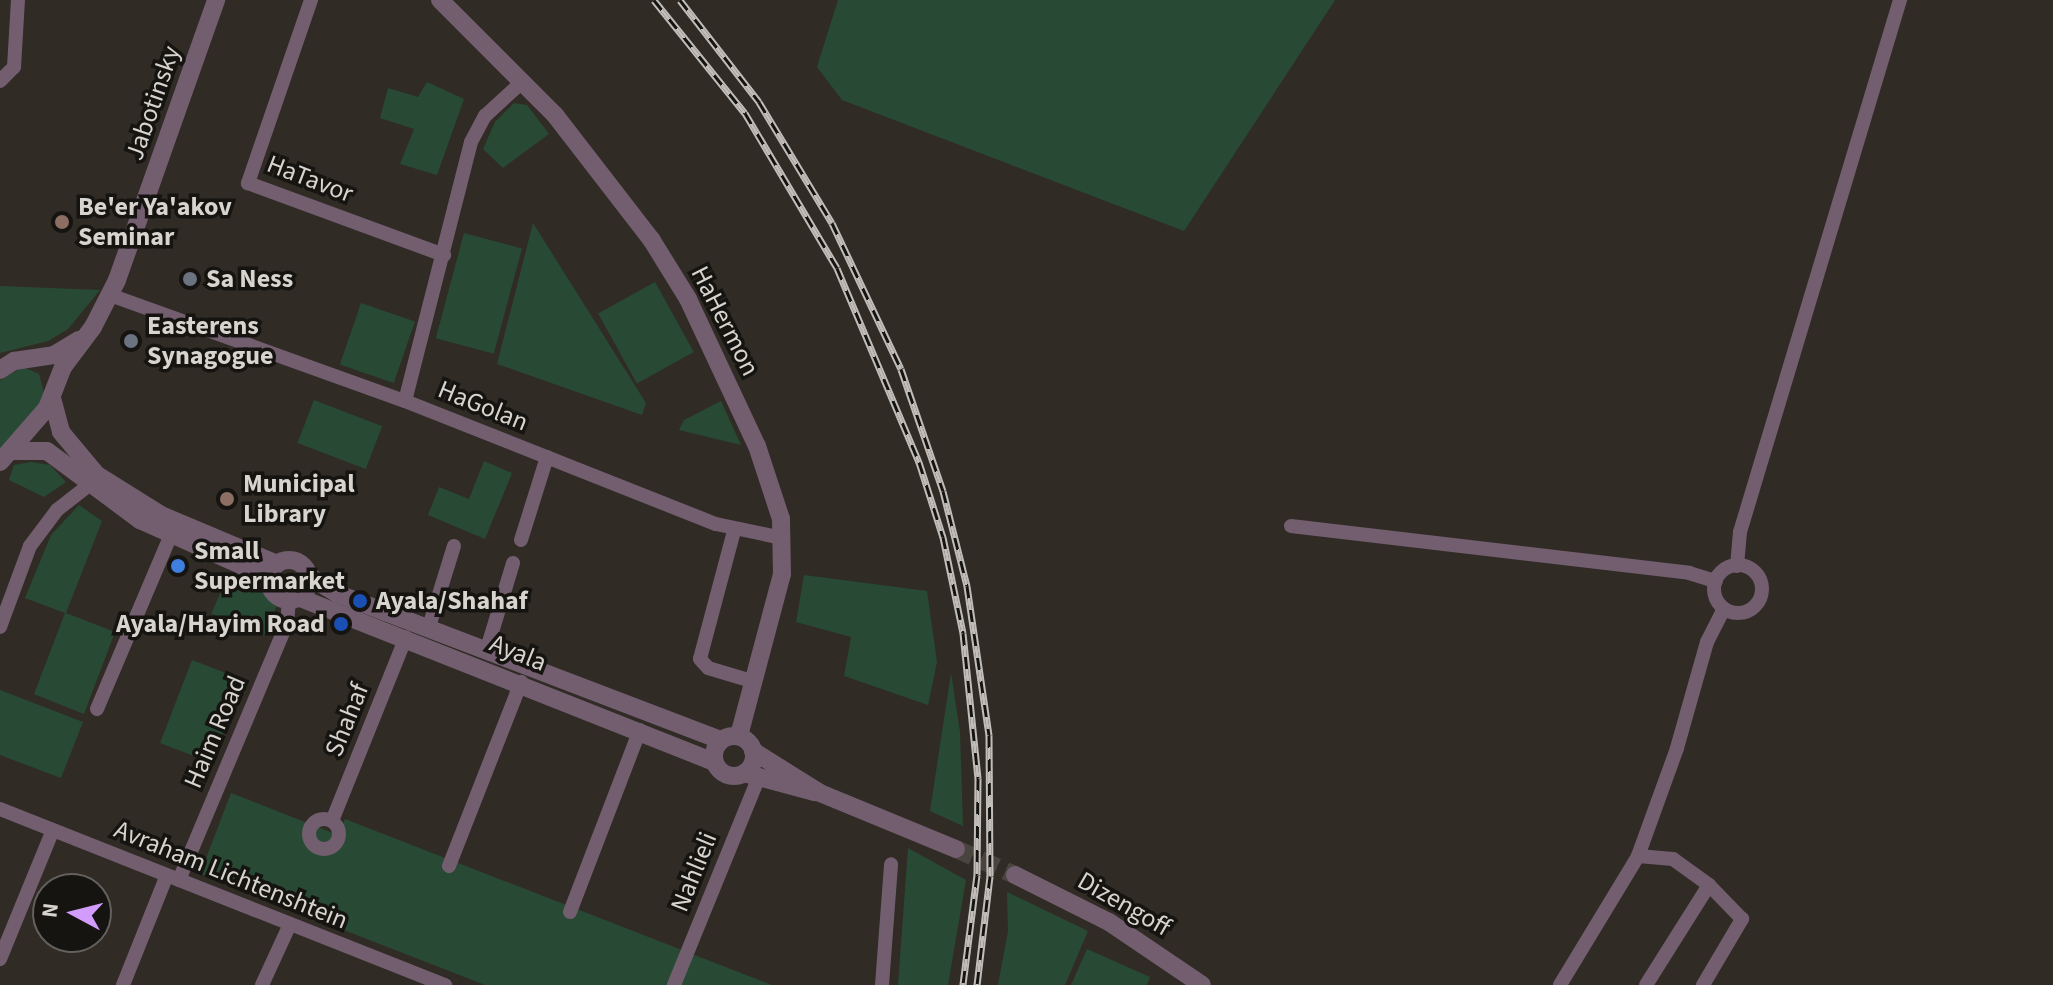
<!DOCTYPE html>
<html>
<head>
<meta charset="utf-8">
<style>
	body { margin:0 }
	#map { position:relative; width:2053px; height:985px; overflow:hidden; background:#302b25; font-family:"Source Sans 3",sans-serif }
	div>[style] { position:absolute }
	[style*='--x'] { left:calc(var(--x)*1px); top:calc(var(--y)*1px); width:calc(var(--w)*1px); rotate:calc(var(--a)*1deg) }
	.green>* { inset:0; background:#284a35; transform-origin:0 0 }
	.tertiary-tunnel>* { height:18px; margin-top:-9px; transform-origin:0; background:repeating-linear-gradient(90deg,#49443e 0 18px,transparent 0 27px) }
	.minor>* { height:14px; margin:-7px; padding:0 7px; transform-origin:7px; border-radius:7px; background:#735e70 }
	.minor>.ring { margin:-7px; padding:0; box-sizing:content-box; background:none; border:14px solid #735e70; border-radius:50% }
	.tertiary>* { height:18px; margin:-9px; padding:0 9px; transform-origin:9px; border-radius:9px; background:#735e70 }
	.tertiary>.ring { margin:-9px; padding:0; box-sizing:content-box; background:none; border:18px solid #735e70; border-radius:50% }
	.rail>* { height:7px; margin-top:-3.5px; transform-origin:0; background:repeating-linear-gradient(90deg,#161411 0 12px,#c1bdb9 0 24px); box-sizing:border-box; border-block:2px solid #c1bdb9 }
	.dots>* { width:22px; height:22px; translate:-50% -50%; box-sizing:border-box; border:4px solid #161411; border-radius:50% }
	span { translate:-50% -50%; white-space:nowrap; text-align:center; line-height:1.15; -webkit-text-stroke:7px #161411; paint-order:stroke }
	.street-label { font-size:26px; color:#d7d3cf }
	.poi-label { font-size:26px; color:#d7d3cf; font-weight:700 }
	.left { translate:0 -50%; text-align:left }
	.right { translate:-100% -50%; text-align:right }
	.north { position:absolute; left:32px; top:873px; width:80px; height:80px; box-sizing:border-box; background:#161411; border:2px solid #63605d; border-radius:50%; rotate:277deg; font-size:22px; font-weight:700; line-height:32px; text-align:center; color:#d7d3cf }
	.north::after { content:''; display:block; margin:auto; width:28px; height:36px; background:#d29cfd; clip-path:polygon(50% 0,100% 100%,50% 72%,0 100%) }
</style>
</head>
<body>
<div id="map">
	<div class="green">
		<div style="clip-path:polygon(838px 0,1335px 0,1184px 231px,842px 100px,817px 67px)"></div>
		<div style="clip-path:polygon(427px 82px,464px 99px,437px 175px,400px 164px,414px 129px,380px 118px,388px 88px,418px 97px)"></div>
		<div style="clip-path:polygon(514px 103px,527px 105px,549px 134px,503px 168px,483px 149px,495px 122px)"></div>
		<div style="clip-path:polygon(533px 223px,646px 403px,642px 415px,497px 364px)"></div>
		<div style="left:464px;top:233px;width:60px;height:109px;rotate:15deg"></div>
		<div style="left:655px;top:282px;width:80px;height:65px;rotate:61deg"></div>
		<div style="clip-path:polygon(0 286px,100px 290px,68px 329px,48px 341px,0 353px)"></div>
		<div style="left:361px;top:303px;width:57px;height:65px;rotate:19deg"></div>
		<div style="clip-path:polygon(23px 367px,39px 374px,45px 397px,0 453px,0 380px)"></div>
		<div style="left:314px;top:400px;width:73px;height:46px;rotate:21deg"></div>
		<div style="clip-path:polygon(721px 401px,741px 445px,679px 430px,684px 420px)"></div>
		<div style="clip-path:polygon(484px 461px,512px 473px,485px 539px,428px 515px,439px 487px,469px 499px)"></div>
		<div style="clip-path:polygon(31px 462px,50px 465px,66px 482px,44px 497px,9px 480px,14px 465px)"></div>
		<div style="clip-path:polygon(79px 505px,102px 521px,66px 613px,115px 632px,84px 714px,34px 694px,65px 613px,25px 598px,51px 535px)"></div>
		<div style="clip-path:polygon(804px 575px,927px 591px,937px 662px,928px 705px,844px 676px,851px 637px,796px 622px)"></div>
		<div style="left:227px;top:577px;width:57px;height:40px;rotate:23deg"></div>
		<div style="left:192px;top:660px;width:55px;height:89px;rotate:21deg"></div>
		<div style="clip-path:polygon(951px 673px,960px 732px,963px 826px,930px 811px)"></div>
		<div style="clip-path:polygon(0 690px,83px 722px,61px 778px,0 755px)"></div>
		<div style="clip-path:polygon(231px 793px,338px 835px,345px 819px,772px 985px,485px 985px,200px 874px)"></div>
		<div style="clip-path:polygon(908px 848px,966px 880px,948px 985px,898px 985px)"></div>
		<div style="clip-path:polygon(1007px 892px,1088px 931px,1065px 985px,998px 985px,1008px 931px)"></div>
		<div style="clip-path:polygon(1087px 949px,1150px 977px,1147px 985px,1071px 985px)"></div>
	</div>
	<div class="tertiary-tunnel">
		<div style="--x:956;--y:849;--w:64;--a:23.8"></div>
	</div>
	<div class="minor">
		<div style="--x:311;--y:0;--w:194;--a:109"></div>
		<div style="--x:248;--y:183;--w:209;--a:20.2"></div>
		<div style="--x:0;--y:81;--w:20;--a:-45"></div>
		<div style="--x:14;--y:67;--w:67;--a:-86.6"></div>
		<div style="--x:110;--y:295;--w:313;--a:19.8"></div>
		<div style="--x:405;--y:401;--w:334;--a:21.6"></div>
		<div style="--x:716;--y:524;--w:67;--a:12"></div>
		<div style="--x:405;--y:401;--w:267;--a:-75.7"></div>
		<div style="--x:471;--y:142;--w:30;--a:-62"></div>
		<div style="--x:485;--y:116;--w:52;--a:-42.6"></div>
		<div style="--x:1291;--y:526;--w:401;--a:6.7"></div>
		<div style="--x:1689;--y:573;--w:28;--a:17"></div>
		<div style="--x:734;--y:531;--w:132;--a:104.9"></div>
		<div style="--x:700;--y:659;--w:12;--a:48"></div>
		<div style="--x:708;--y:668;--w:49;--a:16.6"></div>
		<div style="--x:521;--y:540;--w:87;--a:-72.6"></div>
		<div class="ring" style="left:1714px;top:565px;width:34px;height:34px"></div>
		<div style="--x:1737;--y:566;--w:34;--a:-85"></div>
		<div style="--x:1740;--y:532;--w:556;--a:-73.26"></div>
		<div style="--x:0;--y:627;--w:86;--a:-69.7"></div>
		<div style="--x:30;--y:546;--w:45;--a:-53.1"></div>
		<div style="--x:57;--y:510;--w:41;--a:-38"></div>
		<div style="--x:428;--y:630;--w:88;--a:-72.8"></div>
		<div style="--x:486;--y:652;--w:93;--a:-73.1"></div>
		<div style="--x:97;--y:709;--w:189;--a:-67"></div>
		<div style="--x:0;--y:809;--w:479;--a:21.6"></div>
		<div class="ring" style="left:309px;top:819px;width:16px;height:16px"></div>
		<div style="--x:332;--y:821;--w:198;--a:-68.1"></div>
		<div style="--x:1638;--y:856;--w:35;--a:5"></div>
		<div style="--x:1673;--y:859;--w:44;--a:35.8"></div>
		<div style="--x:1709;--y:885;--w:118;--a:122.2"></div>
		<div style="--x:449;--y:866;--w:198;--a:-68.6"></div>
		<div style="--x:179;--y:880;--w:279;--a:-67.2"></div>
		<div style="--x:287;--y:623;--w:22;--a:-85"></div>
		<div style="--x:570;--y:912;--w:195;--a:-69"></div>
		<div style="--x:0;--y:959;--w:139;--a:-67.7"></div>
		<div style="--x:123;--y:985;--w:118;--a:-68.2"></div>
		<div style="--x:262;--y:985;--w:67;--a:-65.3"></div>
		<div style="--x:674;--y:985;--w:225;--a:-67.8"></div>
		<div style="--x:882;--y:985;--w:121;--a:-85.7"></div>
		<div style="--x:1560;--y:985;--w:151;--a:-58.8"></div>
		<div style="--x:1638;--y:856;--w:115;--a:-70.1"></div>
		<div style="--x:1677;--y:748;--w:110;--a:-74.2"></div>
		<div style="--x:1707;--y:642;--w:37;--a:-63"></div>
		<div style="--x:1703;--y:985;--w:77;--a:-59.4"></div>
		<div style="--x:1742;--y:919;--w:47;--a:-134.1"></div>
	</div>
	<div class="tertiary">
		<div style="--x:440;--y:0;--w:163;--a:45"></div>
		<div style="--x:555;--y:115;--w:157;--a:52.3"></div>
		<div style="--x:651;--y:239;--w:70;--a:58.3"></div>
		<div style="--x:688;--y:299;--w:162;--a:64.9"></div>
		<div style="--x:757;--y:446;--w:77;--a:71.8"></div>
		<div style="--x:781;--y:519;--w:55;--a:89"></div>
		<div style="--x:782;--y:574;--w:168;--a:104.9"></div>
		<div style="--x:0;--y:370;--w:17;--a:-33"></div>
		<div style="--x:14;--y:361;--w:40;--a:-8.5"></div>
		<div style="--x:54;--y:355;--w:29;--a:-31"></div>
		<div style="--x:52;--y:398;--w:35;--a:75"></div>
		<div style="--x:61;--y:432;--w:56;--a:50.1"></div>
		<div style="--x:97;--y:475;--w:75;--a:32"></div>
		<div style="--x:161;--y:515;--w:126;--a:22.9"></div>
		<div style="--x:14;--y:451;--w:33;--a:0"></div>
		<div style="--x:47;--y:451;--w:116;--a:36.6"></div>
		<div style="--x:140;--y:520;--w:125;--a:24.1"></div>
		<div style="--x:254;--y:571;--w:19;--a:39"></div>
		<div style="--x:0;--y:462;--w:72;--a:-49"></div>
		<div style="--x:47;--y:408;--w:44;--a:-68.7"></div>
		<div style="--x:63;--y:367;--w:50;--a:-53.1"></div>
		<div style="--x:93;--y:327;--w:53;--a:-62.9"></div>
		<div style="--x:117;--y:280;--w:297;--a:-70.5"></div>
		<div class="ring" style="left:269px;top:560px;width:22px;height:22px"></div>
		<div style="--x:309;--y:576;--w:34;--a:32"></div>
		<div style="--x:338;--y:594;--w:410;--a:20.9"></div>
		<div style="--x:300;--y:598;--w:445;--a:21.6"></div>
		<div class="ring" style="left:714px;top:736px;width:22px;height:22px"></div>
		<div style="--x:753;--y:751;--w:79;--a:32.1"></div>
		<div style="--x:820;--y:793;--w:147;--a:22.4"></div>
		<div style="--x:744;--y:773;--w:73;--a:15.2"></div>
		<div style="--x:1015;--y:875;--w:105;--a:26.6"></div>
		<div style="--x:1109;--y:922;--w:112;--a:34.1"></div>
	</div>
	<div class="rail">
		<div style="--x:654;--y:0;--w:145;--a:51.2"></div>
		<div style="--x:745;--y:113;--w:180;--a:59.3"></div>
		<div style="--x:837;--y:268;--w:211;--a:67.1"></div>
		<div style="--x:919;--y:462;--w:79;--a:72.3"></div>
		<div style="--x:943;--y:537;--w:98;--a:78.2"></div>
		<div style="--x:963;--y:633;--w:146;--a:84.1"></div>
		<div style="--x:978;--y:778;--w:97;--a:90.6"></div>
		<div style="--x:977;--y:875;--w:111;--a:97.3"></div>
		<div style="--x:680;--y:0;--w:129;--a:52.2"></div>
		<div style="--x:759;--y:102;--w:141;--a:58.9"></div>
		<div style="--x:832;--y:223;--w:161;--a:64.7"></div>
		<div style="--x:901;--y:369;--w:129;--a:71"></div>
		<div style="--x:943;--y:491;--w:98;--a:75.8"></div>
		<div style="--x:967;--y:586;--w:151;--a:81.6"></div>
		<div style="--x:989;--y:735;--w:141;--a:89.6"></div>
		<div style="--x:990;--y:876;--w:110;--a:96.8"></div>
	</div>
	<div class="dots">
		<div style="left:62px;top:222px;background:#8d6e63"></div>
		<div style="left:190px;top:279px;background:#6b7280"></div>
		<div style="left:131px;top:341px;background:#6b7280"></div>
		<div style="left:227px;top:499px;background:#8d6e63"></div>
		<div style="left:178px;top:566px;background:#3f7fe0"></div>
		<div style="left:360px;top:601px;background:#1a4fb4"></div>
		<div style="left:341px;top:624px;background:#1a4fb4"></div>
	</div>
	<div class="street-label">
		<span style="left:153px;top:103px;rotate:-71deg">Jabotinsky</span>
		<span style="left:310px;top:179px;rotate:21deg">HaTavor</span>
		<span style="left:725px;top:321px;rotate:63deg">HaHermon</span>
		<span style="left:483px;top:406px;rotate:22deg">HaGolan</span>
		<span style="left:518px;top:653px;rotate:22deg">Ayala</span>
		<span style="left:347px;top:720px;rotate:-68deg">Shahaf</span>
		<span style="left:215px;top:732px;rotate:-67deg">Haim Road</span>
		<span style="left:694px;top:872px;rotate:-68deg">Nahlieli</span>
		<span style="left:231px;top:875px;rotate:22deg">Avraham Lichtenshtein</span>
		<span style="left:1124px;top:904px;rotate:30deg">Dizengoff</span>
	</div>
	<div class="poi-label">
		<span class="left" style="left:78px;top:222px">Be'er Ya'akov<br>Seminar</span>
		<span class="left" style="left:206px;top:279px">Sa Ness</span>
		<span class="left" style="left:147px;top:341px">Easterens<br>Synagogue</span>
		<span class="left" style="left:243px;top:499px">Municipal<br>Library</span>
		<span class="left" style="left:194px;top:566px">Small<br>Supermarket</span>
		<span class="left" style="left:376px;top:601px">Ayala/Shahaf</span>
		<span class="right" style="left:325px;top:624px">Ayala/Hayim Road</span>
	</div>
	<div class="north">N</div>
</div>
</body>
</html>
